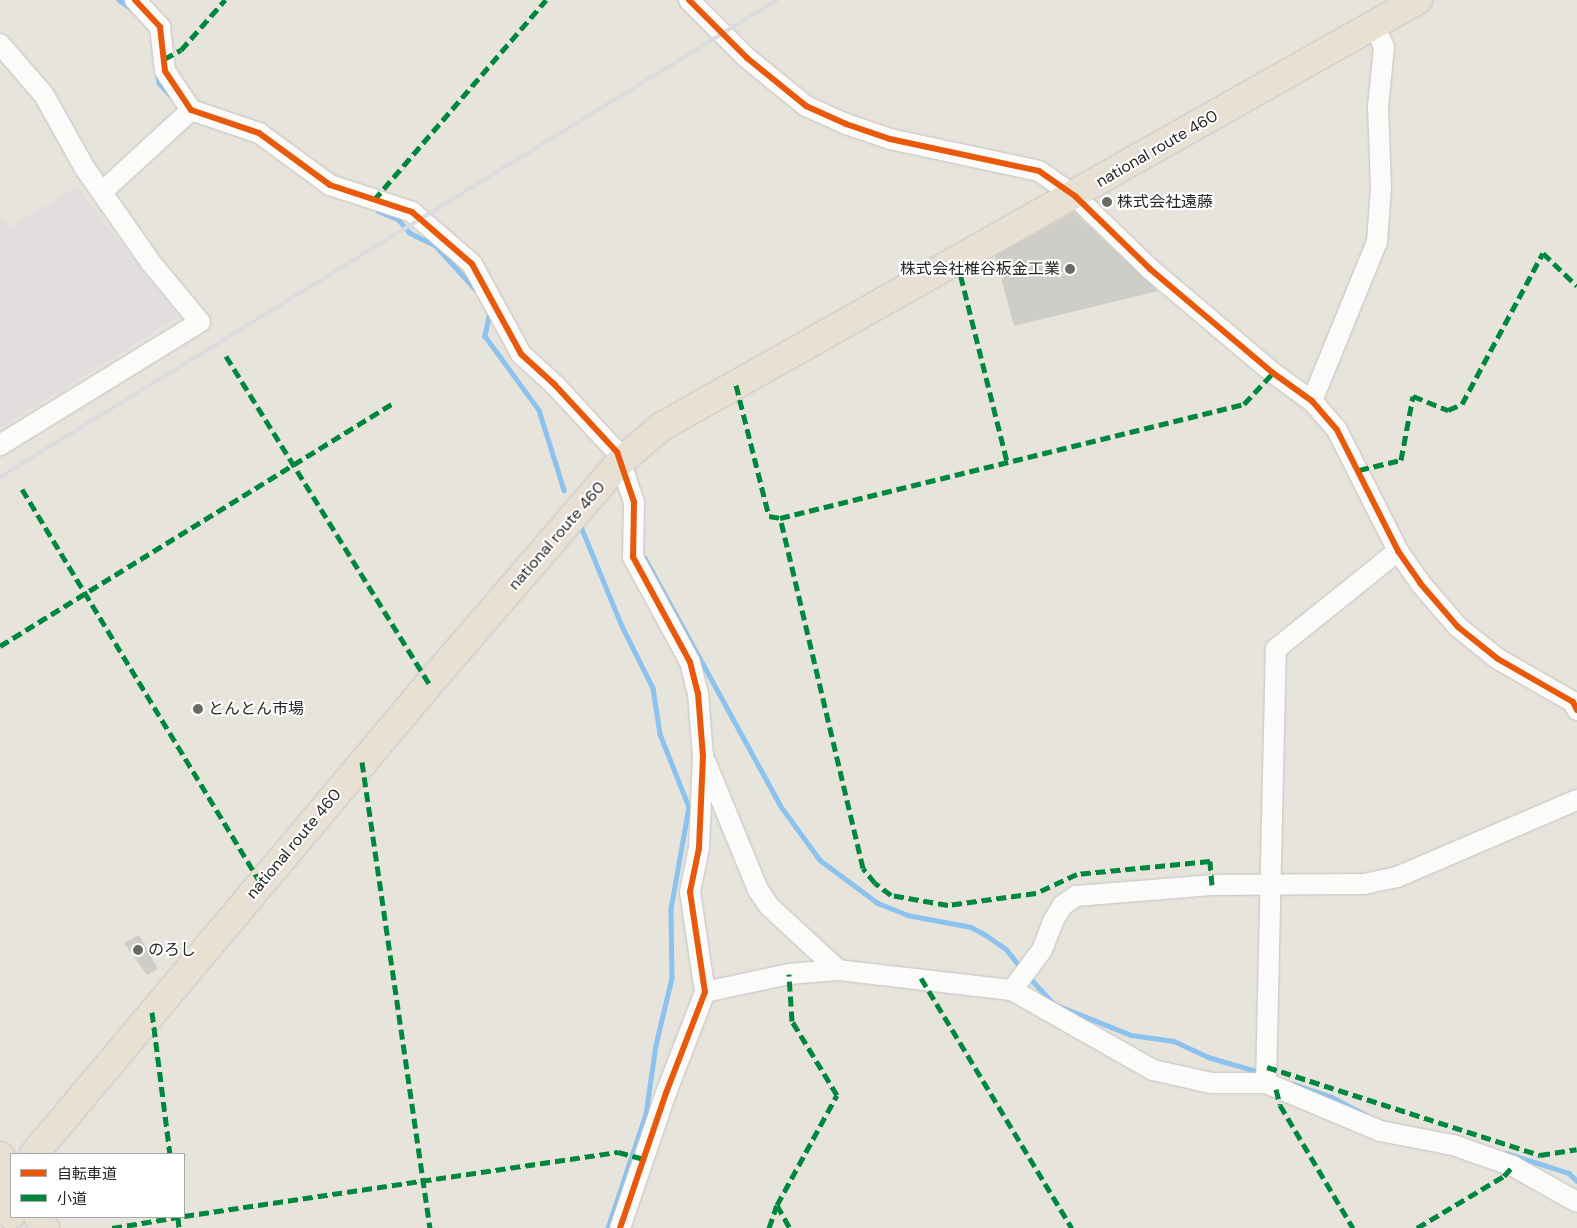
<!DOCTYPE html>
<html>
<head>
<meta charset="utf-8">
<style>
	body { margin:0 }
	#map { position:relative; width:1577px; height:1228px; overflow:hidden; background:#e7e4dc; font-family:"DM Sans","Noto Sans JP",sans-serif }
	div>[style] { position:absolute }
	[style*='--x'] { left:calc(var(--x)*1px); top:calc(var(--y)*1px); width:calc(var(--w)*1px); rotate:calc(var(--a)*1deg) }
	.industrial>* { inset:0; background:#e2dee0 }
	.stream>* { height:4.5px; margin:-2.25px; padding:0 2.25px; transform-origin:2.25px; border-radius:2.25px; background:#8bc2ee }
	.building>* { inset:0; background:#cfcdc8 }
	.roads { filter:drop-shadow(0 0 1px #c4c2c2) drop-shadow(0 0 1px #c4c2c2) }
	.minor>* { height:20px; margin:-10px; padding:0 10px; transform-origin:10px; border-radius:10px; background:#fbfbfa }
	.highway>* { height:28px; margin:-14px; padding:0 14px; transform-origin:14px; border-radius:14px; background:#e8e0d2 }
	.rail>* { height:4px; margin:-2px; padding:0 2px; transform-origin:2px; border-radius:2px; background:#dcdcde }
	.quiet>* { height:5px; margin-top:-2.5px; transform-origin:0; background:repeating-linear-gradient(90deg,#00873e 0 10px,transparent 0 15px) }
	.cycleway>* { height:6px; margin:-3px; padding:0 3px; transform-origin:3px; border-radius:3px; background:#e8590c }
	.dots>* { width:14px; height:14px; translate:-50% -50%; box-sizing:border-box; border:2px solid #fff; border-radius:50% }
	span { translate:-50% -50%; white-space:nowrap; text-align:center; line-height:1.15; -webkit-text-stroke:4px #fff; paint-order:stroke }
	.street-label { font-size:16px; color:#272727 }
	.poi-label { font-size:16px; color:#272727 }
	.left { translate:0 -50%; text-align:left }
	.right { translate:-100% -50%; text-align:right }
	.legend { position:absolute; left:10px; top:1153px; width:175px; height:65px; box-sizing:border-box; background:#fff; border:1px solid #a9a9a9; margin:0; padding:6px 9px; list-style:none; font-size:15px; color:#272727 }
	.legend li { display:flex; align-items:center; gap:10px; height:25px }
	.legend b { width:25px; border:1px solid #a9a9a9 }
</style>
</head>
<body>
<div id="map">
	<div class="industrial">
		<div style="clip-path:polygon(77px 187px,179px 317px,0 428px,0 216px,8px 228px)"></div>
	</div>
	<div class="stream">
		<div style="--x:119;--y:0;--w:16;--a:35"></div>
		<div style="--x:158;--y:75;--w:8;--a:83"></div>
		<div style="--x:159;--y:83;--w:16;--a:47"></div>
		<div style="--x:378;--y:211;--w:22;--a:22"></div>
		<div style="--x:398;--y:219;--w:18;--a:49"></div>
		<div style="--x:410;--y:233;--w:28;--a:26"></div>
		<div style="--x:435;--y:245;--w:59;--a:47.7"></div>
		<div style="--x:490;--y:312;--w:25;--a:102"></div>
		<div style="--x:485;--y:336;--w:92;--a:53.9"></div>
		<div style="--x:539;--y:410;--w:84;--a:72.6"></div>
		<div style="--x:582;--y:529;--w:105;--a:67.6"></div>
		<div style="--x:622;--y:626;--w:69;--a:63.4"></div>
		<div style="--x:653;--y:688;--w:47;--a:81.3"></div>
		<div style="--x:660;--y:734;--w:79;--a:68.3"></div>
		<div style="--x:689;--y:807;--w:104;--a:100"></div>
		<div style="--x:671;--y:909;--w:69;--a:89.2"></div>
		<div style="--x:672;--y:978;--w:69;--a:103.4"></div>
		<div style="--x:656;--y:1045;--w:70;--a:98.2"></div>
		<div style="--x:646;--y:1114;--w:120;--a:108.4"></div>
		<div style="--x:645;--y:558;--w:281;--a:61.3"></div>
		<div style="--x:780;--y:805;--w:68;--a:54"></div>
		<div style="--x:820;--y:860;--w:72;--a:36.6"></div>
		<div style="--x:878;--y:903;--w:31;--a:22"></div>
		<div style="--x:907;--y:915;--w:65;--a:10.6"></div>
		<div style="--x:971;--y:927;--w:17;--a:28"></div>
		<div style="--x:986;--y:935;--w:24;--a:35"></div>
		<div style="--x:1006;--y:949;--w:26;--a:51"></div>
		<div style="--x:1029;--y:977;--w:37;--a:47"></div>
		<div style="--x:1054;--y:1004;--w:83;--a:21.9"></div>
		<div style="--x:1131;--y:1035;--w:43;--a:7.9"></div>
		<div style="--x:1174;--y:1041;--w:38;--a:25"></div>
		<div style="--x:1208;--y:1057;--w:54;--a:16.1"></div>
		<div style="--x:1293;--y:1084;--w:41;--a:18.4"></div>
		<div style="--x:1332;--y:1097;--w:38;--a:28"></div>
		<div style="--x:1506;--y:1153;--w:66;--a:17.6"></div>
		<div style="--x:1569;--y:1173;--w:11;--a:45"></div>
	</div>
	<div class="building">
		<div style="clip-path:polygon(1074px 212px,1158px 291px,1014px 326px,995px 256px)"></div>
		<div style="clip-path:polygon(139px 935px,158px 969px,147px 975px,124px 943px)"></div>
	</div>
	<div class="roads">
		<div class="minor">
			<div style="--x:135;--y:0;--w:37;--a:47"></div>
			<div style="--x:160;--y:27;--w:44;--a:83.5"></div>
			<div style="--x:165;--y:71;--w:47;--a:56.3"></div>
			<div style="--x:191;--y:110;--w:72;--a:18.7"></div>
			<div style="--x:259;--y:133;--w:88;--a:36.2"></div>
			<div style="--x:330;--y:185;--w:86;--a:18.2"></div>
			<div style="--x:412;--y:212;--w:79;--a:40.9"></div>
			<div style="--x:472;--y:264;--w:102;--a:61.4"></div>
			<div style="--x:521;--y:354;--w:45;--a:42.3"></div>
			<div style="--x:554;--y:384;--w:93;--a:47.2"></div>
			<div style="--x:617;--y:452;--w:53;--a:71.2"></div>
			<div style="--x:634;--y:502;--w:55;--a:91"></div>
			<div style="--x:633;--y:557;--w:119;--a:61.5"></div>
			<div style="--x:690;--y:662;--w:32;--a:76"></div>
			<div style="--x:698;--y:693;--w:63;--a:85.5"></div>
			<div style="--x:703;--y:756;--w:92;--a:92.5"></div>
			<div style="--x:699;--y:848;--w:45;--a:101.6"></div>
			<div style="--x:690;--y:892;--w:101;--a:81.5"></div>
			<div style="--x:705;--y:992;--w:108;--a:111.1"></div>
			<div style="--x:666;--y:1093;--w:143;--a:108.8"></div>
			<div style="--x:689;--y:0;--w:82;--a:45"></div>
			<div style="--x:747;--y:58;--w:76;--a:39.1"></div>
			<div style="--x:806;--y:106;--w:44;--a:24.2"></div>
			<div style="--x:846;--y:124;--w:46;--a:18.8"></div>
			<div style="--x:890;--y:139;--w:152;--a:12.1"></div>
			<div style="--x:1039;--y:171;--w:44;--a:34.8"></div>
			<div style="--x:1075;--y:196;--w:105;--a:44.2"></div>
			<div style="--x:1150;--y:269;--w:161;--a:40.2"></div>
			<div style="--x:1273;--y:373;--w:48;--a:35.7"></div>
			<div style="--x:1312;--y:401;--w:38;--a:49"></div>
			<div style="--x:1337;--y:430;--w:136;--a:63.2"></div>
			<div style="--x:1398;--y:551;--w:39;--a:55"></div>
			<div style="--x:1420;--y:583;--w:58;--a:49.2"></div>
			<div style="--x:1458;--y:627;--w:51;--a:38.7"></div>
			<div style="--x:1498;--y:659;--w:86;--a:29.8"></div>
			<div style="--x:1573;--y:702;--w:9;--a:63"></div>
			<div style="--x:0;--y:44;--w:67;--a:49.2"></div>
			<div style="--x:44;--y:95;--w:82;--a:60.9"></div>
			<div style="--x:84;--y:167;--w:118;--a:55"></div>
			<div style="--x:152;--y:264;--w:75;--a:50.4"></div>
			<div style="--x:200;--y:322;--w:235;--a:148.4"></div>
			<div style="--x:103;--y:191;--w:120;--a:-42.6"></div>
			<div style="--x:1312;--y:401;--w:172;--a:-67.8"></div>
			<div style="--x:1377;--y:242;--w:54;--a:-85.8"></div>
			<div style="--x:1381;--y:188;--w:81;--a:-92.1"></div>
			<div style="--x:1378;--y:107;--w:60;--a:-84.3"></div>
			<div style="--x:1384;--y:47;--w:24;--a:-114"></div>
			<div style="--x:706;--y:763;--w:137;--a:67.7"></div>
			<div style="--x:758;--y:890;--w:21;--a:55"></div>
			<div style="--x:770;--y:907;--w:93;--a:42.8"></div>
			<div style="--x:1012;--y:990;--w:50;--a:-53.1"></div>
			<div style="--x:1042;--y:950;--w:31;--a:-69"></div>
			<div style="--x:1053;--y:921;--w:19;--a:-58"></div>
			<div style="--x:1063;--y:905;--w:16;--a:-35"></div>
			<div style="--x:1076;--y:896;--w:136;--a:-4.6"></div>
			<div style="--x:1212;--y:885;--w:152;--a:-0.4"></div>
			<div style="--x:1364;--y:884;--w:34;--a:-12"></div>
			<div style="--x:1397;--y:877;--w:196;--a:-23.2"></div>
			<div style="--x:705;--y:992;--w:86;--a:-12.1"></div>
			<div style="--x:789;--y:974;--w:49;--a:-4.7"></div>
			<div style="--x:838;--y:970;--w:175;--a:6.6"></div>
			<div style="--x:1012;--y:990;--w:162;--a:29.6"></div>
			<div style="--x:1153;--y:1070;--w:59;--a:12.6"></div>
			<div style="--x:1211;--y:1083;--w:55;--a:0"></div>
			<div style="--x:1266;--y:1083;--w:124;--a:22.8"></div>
			<div style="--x:1380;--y:1131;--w:74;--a:10.9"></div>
			<div style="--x:1453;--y:1145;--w:64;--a:19.3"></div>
			<div style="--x:1513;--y:1166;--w:73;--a:29.4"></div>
			<div style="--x:1266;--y:1083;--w:434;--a:-88.7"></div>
			<div style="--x:1276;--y:649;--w:156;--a:-38.8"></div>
		</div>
		<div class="highway">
			<div style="--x:34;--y:1154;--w:614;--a:-49.96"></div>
			<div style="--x:429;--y:684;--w:291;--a:-49.3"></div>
			<div style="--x:619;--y:463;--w:55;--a:-40.6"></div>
			<div style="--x:661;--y:427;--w:869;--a:-29.43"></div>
			<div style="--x:0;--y:1156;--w:21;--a:59"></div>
			<div style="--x:0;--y:1197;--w:21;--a:59"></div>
			<div style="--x:38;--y:1217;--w:13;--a:58"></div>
		</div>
	</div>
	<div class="rail">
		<div style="--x:0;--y:477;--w:912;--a:-31.55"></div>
	</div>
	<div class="quiet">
		<div style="--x:164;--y:59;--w:19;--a:-28"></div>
		<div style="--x:181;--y:50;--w:67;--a:-48.7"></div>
		<div style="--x:374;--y:200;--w:264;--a:-49.3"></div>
		<div style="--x:957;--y:261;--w:206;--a:76"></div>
		<div style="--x:226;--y:356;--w:386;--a:58.2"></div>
		<div style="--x:736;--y:385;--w:135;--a:75.9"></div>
		<div style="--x:769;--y:516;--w:11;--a:10"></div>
		<div style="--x:1359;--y:470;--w:43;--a:-13.4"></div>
		<div style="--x:1401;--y:460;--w:65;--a:-79.4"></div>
		<div style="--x:1413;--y:396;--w:38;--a:22"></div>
		<div style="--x:1448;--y:410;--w:15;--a:-23"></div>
		<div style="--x:1462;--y:404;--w:171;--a:-61.8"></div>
		<div style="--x:1543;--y:253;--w:47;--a:44.1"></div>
		<div style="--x:22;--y:489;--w:461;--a:58.8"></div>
		<div style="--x:0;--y:646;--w:462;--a:-31.7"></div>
		<div style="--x:362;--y:762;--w:471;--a:81.7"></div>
		<div style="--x:1212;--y:885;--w:24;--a:-95"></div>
		<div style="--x:1210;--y:861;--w:134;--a:174.4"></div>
		<div style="--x:1077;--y:874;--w:45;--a:155.1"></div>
		<div style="--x:1036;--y:893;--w:89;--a:172.2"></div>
		<div style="--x:948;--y:905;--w:58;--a:-170"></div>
		<div style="--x:891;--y:895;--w:20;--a:-143"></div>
		<div style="--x:875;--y:883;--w:19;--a:-129"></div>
		<div style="--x:863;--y:868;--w:360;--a:-103.3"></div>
		<div style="--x:780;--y:518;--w:478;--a:-13.8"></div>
		<div style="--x:1244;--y:404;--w:42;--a:-46.9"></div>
		<div style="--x:921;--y:978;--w:292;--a:58.9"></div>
		<div style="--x:152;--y:1012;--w:143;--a:82.8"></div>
		<div style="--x:1267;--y:1067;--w:287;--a:17.9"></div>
		<div style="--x:1540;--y:1155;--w:37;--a:-9"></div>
		<div style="--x:1276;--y:1089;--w:16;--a:76"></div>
		<div style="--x:1280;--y:1105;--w:143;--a:59.3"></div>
		<div style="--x:777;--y:1205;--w:26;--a:61"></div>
		<div style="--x:184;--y:1216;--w:439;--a:-8.4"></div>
		<div style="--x:618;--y:1152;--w:27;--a:15"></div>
		<div style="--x:112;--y:1228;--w:67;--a:-9.5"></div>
		<div style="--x:178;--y:1217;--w:11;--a:85"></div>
		<div style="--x:769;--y:1228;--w:24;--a:-71"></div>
		<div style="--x:777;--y:1205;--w:125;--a:-61.4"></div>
		<div style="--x:837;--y:1095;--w:87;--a:-121.3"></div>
		<div style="--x:792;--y:1021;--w:47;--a:-93.7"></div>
		<div style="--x:1417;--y:1228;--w:101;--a:-30.9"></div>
		<div style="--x:1504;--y:1176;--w:13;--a:-48"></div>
	</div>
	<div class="cycleway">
		<div style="--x:135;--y:0;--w:37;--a:47"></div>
		<div style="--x:160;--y:27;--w:44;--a:83.5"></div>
		<div style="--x:165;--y:71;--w:47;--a:56.3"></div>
		<div style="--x:191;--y:110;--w:72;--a:18.7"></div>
		<div style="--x:259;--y:133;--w:88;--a:36.2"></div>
		<div style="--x:330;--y:185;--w:86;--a:18.2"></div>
		<div style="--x:412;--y:212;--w:79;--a:40.9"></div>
		<div style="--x:472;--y:264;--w:102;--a:61.4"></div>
		<div style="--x:521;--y:354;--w:45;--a:42.3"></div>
		<div style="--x:554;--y:384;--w:93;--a:47.2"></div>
		<div style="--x:617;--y:452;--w:53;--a:71.2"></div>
		<div style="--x:634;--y:502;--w:55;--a:91"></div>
		<div style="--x:633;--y:557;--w:119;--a:61.5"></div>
		<div style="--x:690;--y:662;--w:32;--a:76"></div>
		<div style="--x:698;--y:693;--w:63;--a:85.5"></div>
		<div style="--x:703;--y:756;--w:92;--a:92.5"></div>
		<div style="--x:699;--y:848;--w:45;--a:101.6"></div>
		<div style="--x:690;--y:892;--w:101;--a:81.5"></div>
		<div style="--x:705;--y:992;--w:108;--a:111.1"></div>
		<div style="--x:666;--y:1093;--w:143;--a:108.8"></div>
		<div style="--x:689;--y:0;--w:82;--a:45"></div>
		<div style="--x:747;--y:58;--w:76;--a:39.1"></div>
		<div style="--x:806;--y:106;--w:44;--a:24.2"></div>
		<div style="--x:846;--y:124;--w:46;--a:18.8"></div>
		<div style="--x:890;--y:139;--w:152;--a:12.1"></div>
		<div style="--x:1039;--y:171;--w:44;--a:34.8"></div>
		<div style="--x:1075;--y:196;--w:105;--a:44.2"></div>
		<div style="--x:1150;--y:269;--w:161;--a:40.2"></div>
		<div style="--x:1273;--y:373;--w:48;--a:35.7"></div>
		<div style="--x:1312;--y:401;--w:38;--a:49"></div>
		<div style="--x:1337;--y:430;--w:136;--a:63.2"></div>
		<div style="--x:1398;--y:551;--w:39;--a:55"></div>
		<div style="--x:1420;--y:583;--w:58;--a:49.2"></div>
		<div style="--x:1458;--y:627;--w:51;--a:38.7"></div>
		<div style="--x:1498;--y:659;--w:86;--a:29.8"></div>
		<div style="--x:1573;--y:702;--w:9;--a:63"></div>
	</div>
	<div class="dots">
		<div style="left:1107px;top:202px;background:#6a6966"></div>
		<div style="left:1070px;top:269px;background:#6a6966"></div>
		<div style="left:198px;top:709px;background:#6a6966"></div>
		<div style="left:138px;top:950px;background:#6a6966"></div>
	</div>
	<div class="street-label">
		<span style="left:1157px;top:149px;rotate:-30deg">national route 460</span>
		<span style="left:557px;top:536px;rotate:-49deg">national route 460</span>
		<span style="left:294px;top:844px;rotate:-50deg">national route 460</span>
	</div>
	<div class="poi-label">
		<span class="left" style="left:1117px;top:202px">株式会社遠藤</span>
		<span class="right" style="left:1060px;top:269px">株式会社椎谷板金工業</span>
		<span class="left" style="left:208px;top:709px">とんとん市場</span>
		<span class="left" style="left:148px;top:950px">のろし</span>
	</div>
	<ul class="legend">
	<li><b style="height:6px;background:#e8590c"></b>自転車道</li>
	<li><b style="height:6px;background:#00873e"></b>小道</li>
	</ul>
</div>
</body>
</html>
